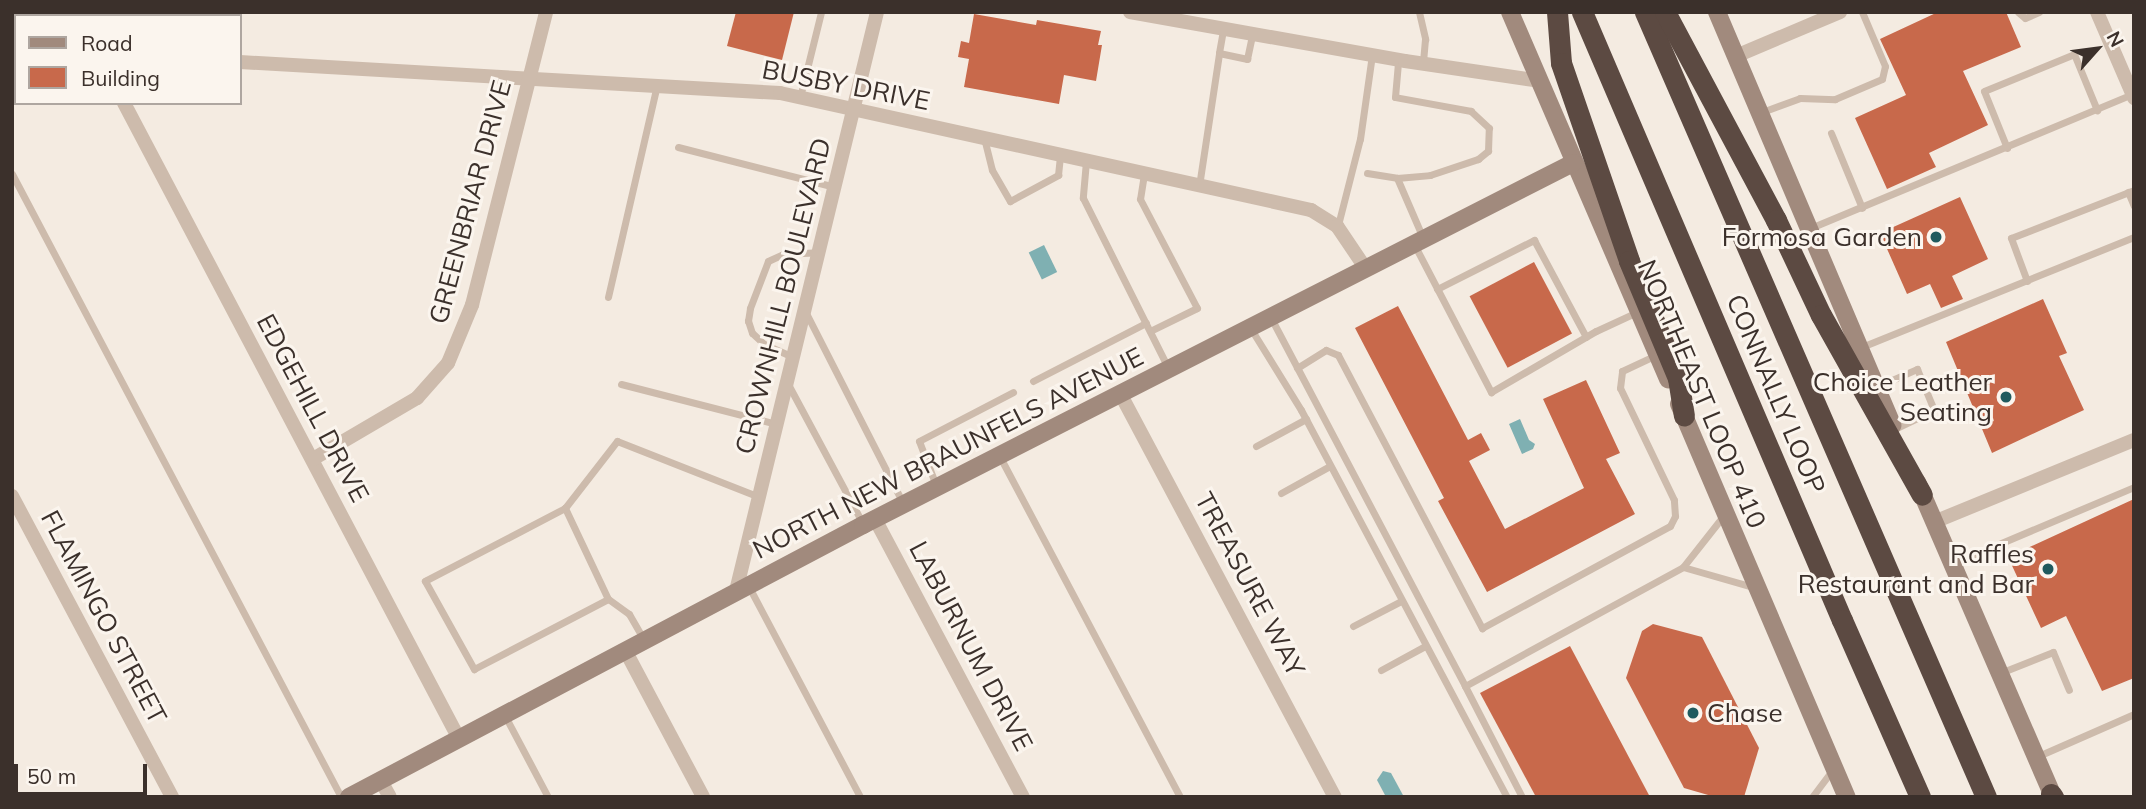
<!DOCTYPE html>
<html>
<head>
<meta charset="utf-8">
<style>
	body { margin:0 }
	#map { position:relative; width:2146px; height:809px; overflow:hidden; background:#f4ebe1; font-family:Mulish,sans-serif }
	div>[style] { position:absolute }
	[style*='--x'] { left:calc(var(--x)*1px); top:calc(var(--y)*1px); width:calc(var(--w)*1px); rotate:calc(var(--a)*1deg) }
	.water>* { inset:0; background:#7fb0b2; transform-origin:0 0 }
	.building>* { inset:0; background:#c8694b; transform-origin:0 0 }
	.lane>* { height:7px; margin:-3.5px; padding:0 3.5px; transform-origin:3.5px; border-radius:3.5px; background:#cdbbac }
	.street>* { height:14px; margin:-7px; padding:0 7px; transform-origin:7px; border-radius:7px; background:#cdbbac }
	.secondary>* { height:18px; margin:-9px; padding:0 9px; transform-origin:9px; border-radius:9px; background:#a18a7d }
	.highway>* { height:21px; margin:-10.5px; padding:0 10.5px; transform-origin:10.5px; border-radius:10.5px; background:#5c4a42 }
	.dots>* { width:19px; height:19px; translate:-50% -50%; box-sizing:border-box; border:4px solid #fbf5ee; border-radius:50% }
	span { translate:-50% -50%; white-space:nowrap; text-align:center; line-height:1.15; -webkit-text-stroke:6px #fbf5ee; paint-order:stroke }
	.street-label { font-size:26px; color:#3b302b }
	.poi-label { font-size:26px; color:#3b302b }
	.right { translate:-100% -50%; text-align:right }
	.left { translate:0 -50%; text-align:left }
	.frame { position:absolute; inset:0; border:14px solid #3b302b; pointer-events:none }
	.legend { position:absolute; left:14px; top:14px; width:228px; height:91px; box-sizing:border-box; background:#fbf5ee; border:2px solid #aea6a0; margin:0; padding:9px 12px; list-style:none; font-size:21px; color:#3b302b }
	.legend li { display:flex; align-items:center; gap:14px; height:35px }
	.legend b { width:35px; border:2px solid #aea6a0 }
	.north { position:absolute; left:2062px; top:14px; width:70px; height:70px; -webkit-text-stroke:5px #fbf5ee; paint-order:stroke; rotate:62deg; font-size:19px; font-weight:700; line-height:28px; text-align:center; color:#3b302b }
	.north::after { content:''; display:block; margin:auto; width:24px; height:32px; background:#3b302b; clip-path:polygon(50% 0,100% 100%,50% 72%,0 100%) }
	.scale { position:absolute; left:14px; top:764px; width:133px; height:32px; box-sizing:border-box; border:4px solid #3b302b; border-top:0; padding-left:9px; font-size:21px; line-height:24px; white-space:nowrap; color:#3b302b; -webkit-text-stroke:5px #fbf5ee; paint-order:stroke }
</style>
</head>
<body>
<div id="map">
	<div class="water">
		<div style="left:1044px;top:245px;width:30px;height:17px;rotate:64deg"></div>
		<div style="clip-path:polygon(1520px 419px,1529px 440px,1535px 444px,1533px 449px,1522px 454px,1509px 424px)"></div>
		<div style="clip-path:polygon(1383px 771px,1391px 773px,1404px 797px,1386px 797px,1377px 780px)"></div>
	</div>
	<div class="building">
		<div style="clip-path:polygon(736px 12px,794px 12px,782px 60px,727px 46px)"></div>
		<div style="clip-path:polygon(1938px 12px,2006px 12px,2021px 47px,1963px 71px,1988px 125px,1929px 153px,1936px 167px,1887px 189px,1855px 118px,1906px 95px,1880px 39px)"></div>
		<div style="clip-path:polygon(974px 14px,1036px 25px,1037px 20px,1101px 31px,1098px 45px,1102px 45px,1096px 81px,1064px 75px,1059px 104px,964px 87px,969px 59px,958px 57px,961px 41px,969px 43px)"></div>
		<div style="clip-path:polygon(1960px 197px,1988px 259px,1952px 276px,1963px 299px,1941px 308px,1930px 284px,1907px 294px,1880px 233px)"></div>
		<div style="left:1534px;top:262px;width:81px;height:73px;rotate:62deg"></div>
		<div style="clip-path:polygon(2043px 299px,2067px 353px,2059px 356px,2084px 410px,1992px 453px,1946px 342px)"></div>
		<div style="clip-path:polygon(1398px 306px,1468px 440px,1481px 433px,1490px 450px,1469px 461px,1505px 529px,1584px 488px,1543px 399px,1586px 380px,1620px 453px,1606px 459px,1635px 514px,1487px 592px,1438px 501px,1444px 498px,1355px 328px)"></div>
		<div style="clip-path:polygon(2134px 499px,2134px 678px,2102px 691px,2066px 616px,2041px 628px,2008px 557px)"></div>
		<div style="clip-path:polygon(1653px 624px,1702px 637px,1759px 748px,1744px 797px,1715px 797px,1684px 788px,1626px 678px,1642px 631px)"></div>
		<div style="clip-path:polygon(1570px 646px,1650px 797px,1536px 797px,1480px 693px)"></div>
	</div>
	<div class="lane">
		<div style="--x:1419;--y:12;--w:28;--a:77"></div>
		<div style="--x:1425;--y:39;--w:24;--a:95"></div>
		<div style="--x:2018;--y:12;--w:9;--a:41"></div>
		<div style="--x:2025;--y:18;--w:15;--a:-23"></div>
		<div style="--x:1223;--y:30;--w:23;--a:100"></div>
		<div style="--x:1219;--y:53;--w:29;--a:12"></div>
		<div style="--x:1247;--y:59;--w:25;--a:-78"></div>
		<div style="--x:800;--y:97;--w:88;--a:-76.1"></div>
		<div style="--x:1762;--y:112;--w:40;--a:-20.2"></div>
		<div style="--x:1800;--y:98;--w:35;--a:2"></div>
		<div style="--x:1835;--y:99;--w:51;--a:-23.1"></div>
		<div style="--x:1882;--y:79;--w:13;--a:-77"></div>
		<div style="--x:1885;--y:66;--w:59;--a:-113.1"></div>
		<div style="--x:1831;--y:133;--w:81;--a:67.5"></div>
		<div style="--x:984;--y:138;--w:33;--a:76"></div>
		<div style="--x:992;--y:170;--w:36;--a:60"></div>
		<div style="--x:1010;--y:201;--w:55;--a:-28.4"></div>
		<div style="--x:1058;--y:175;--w:20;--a:-84"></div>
		<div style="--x:678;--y:147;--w:162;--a:14.3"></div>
		<div style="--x:2007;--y:148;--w:61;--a:-112"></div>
		<div style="--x:1984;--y:91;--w:97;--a:-22.3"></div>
		<div style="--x:2074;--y:54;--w:61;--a:67.7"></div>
		<div style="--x:1086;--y:161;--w:37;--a:95"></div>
		<div style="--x:1083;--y:198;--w:190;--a:63.4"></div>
		<div style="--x:1367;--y:173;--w:30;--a:9"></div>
		<div style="--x:1397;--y:178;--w:33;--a:-5"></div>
		<div style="--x:1430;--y:175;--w:51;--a:-18.4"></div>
		<div style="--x:1478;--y:159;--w:13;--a:-39"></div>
		<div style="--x:1488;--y:151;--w:23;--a:-88"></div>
		<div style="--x:1489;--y:128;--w:25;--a:-137"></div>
		<div style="--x:1471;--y:111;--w:77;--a:-169.6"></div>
		<div style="--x:1395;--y:97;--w:37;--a:-85"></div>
		<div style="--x:12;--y:174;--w:705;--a:62.16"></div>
		<div style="--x:1144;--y:174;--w:25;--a:99"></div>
		<div style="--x:1140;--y:199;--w:123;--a:62.4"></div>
		<div style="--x:1197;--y:308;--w:52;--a:153.9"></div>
		<div style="--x:1397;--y:178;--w:65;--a:66.6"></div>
		<div style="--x:1199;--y:186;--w:134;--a:-81.4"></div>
		<div style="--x:2128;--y:192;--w:15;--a:67"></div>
		<div style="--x:1338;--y:225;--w:89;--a:-75.7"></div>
		<div style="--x:1360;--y:139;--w:85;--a:-81.9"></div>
		<div style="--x:1808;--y:229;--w:351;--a:-22.6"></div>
		<div style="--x:1415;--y:246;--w:165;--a:62.5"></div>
		<div style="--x:1491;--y:392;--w:121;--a:-30.2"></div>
		<div style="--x:1596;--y:331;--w:45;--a:-24.9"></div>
		<div style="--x:2027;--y:281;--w:46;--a:-110.4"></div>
		<div style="--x:2011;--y:238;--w:132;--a:-21.3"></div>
		<div style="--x:1437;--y:289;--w:109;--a:-26.8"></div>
		<div style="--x:1534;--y:240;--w:110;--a:61.8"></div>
		<div style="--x:608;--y:297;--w:218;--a:-77"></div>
		<div style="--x:805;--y:311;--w:216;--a:63"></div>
		<div style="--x:1271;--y:318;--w:416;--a:62.2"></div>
		<div style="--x:1251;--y:329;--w:95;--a:58.3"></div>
		<div style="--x:1301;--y:410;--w:438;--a:62"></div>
		<div style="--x:1859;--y:348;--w:297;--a:-22"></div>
		<div style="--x:793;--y:357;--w:32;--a:-156"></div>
		<div style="--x:764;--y:344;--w:16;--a:-137"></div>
		<div style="--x:752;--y:333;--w:13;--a:-108"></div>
		<div style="--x:748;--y:321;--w:13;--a:-81"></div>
		<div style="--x:750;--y:308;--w:50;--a:-69"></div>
		<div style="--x:768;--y:261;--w:17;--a:-25"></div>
		<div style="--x:783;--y:254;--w:35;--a:-3"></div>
		<div style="--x:1297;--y:368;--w:34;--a:-32"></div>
		<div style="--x:1326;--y:350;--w:13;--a:23"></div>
		<div style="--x:1338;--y:355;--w:309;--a:62.2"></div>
		<div style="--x:1482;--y:628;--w:214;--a:-28.5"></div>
		<div style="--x:1670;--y:526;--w:11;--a:-63"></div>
		<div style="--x:1675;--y:516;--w:16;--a:-94"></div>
		<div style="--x:1674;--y:500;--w:124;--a:-115.7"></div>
		<div style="--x:1620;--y:388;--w:17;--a:-83"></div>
		<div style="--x:1622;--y:371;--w:38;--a:-25"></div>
		<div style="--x:1033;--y:381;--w:127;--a:-27.2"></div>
		<div style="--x:621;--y:384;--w:161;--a:14.4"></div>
		<div style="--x:789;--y:386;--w:157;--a:61.8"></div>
		<div style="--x:1876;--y:387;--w:45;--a:-23.7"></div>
		<div style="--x:1917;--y:369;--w:44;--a:67.5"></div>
		<div style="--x:1934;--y:410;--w:47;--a:154.5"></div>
		<div style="--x:1256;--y:446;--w:57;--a:-28.4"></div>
		<div style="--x:1000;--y:457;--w:385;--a:62.1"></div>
		<div style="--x:937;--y:488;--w:50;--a:-111"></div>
		<div style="--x:919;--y:441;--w:106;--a:-27.5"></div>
		<div style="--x:1281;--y:493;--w:56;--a:-28.9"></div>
		<div style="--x:565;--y:508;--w:158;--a:152.5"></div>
		<div style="--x:425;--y:581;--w:101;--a:60.9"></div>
		<div style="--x:474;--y:669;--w:151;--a:-27.6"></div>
		<div style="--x:1724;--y:515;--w:66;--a:128.3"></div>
		<div style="--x:1683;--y:567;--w:76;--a:16"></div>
		<div style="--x:1954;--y:563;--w:195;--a:-22.9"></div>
		<div style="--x:749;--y:587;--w:238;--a:62.1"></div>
		<div style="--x:1353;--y:626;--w:54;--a:-27.5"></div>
		<div style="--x:644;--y:640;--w:30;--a:-120"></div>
		<div style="--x:629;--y:614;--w:26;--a:-144"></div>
		<div style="--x:608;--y:599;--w:101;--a:-115.3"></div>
		<div style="--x:565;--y:508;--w:85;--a:-52.2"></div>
		<div style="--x:617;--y:441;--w:153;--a:21.5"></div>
		<div style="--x:1381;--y:670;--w:50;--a:-28.6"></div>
		<div style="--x:2000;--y:673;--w:57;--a:-21.6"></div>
		<div style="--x:2053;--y:652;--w:41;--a:67.2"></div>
		<div style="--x:504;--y:714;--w:94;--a:62.1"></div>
		<div style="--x:2036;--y:757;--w:107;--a:-23.7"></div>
		<div style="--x:1522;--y:797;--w:125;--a:-117.2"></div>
		<div style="--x:1465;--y:686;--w:248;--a:-28.6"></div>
		<div style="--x:1812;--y:797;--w:36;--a:-53"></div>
	</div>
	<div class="street">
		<div style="--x:76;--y:12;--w:4;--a:63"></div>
		<div style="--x:1130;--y:12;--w:279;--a:10.1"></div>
		<div style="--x:1405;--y:61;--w:136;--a:8.4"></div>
		<div style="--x:2097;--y:12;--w:94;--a:66.7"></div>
		<div style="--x:12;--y:48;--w:4;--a:0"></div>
		<div style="--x:1736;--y:56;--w:113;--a:-22.9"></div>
		<div style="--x:240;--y:62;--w:541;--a:3.29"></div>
		<div style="--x:780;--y:93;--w:544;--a:12.43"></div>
		<div style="--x:1311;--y:210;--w:31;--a:32"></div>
		<div style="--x:1337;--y:226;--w:52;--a:56"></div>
		<div style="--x:124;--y:103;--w:717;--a:62.22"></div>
		<div style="--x:1121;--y:395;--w:455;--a:62"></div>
		<div style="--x:313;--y:459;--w:121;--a:-30.4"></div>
		<div style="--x:417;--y:398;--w:47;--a:-48.5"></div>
		<div style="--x:448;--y:363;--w:63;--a:-67.5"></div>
		<div style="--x:472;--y:305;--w:302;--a:-75.8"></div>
		<div style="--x:12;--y:496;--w:341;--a:62"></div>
		<div style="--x:875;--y:519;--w:315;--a:62"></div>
		<div style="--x:1934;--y:522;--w:216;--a:-22.3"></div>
		<div style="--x:736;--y:591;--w:596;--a:-76.31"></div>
		<div style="--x:625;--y:650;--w:166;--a:62"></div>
		<div style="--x:381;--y:781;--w:18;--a:61"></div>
	</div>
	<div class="secondary">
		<div style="--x:1510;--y:12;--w:400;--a:66.7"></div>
		<div style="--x:1717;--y:12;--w:449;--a:67"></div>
		<div style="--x:1679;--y:404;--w:427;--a:66.9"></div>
		<div style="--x:1917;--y:482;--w:343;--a:66.6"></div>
		<div style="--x:349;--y:797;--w:582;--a:-27.89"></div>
		<div style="--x:863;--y:525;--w:797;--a:-27.02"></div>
	</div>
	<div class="highway">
		<div style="--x:1557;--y:12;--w:51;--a:85.5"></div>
		<div style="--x:1561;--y:63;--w:209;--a:71"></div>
		<div style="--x:1629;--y:261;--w:127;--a:67.3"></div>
		<div style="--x:1678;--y:378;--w:38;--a:81"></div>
		<div style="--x:1582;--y:12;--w:661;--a:66.85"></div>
		<div style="--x:1842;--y:620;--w:193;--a:66.2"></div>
		<div style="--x:1645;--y:12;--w:856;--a:66.52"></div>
		<div style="--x:1665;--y:12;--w:236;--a:61.9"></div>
		<div style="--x:1776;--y:220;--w:105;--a:64.7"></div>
		<div style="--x:1821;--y:315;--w:206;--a:60.7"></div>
		<div style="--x:2051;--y:794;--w:4;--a:56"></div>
	</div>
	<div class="dots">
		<div style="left:1936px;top:237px;background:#1f5a5e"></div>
		<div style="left:2006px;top:397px;background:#1f5a5e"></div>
		<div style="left:2048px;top:569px;background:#1f5a5e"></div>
		<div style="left:1693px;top:713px;background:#1f5a5e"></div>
	</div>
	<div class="street-label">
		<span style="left:846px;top:85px;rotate:11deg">BUSBY DRIVE</span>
		<span style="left:470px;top:202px;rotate:-75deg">GREENBRIAR DRIVE</span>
		<span style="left:783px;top:296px;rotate:-76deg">CROWNHILL BOULEVARD</span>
		<span style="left:1702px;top:394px;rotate:67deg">NORTHEAST LOOP 410</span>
		<span style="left:1776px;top:394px;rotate:67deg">CONNALLY LOOP</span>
		<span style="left:313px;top:408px;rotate:62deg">EDGEHILL DRIVE</span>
		<span style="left:948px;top:453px;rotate:-27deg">NORTH NEW BRAUNFELS AVENUE</span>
		<span style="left:1250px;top:584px;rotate:62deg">TREASURE WAY</span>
		<span style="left:104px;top:617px;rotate:62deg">FLAMINGO STREET</span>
		<span style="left:971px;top:646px;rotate:62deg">LABURNUM DRIVE</span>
	</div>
	<div class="poi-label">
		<span class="right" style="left:1922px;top:237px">Formosa Garden</span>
		<span class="right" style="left:1992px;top:397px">Choice Leather<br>Seating</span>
		<span class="right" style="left:2034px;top:569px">Raffles<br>Restaurant and Bar</span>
		<span class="left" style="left:1707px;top:713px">Chase</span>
	</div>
	<div class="frame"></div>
	<ul class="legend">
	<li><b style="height:9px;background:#a18a7d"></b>Road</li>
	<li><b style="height:19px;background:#c8694b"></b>Building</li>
	</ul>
	<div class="north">N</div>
	<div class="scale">50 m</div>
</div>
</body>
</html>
